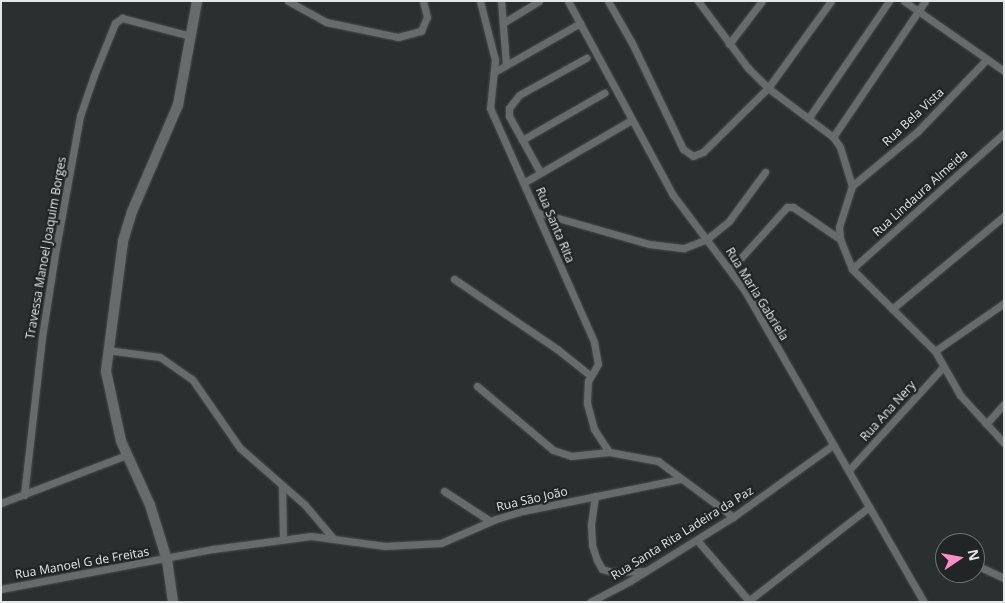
<!DOCTYPE html>
<html>
<head>
<meta charset="utf-8">
<style>
	body { margin:0 }
	#map { position:relative; width:1005px; height:603px; overflow:hidden; background:#2a2f2f; font-family:"Open Sans",sans-serif }
	div>[style] { position:absolute }
	[style*='--x'] { left:calc(var(--x)*1px); top:calc(var(--y)*1px); width:calc(var(--w)*1px); rotate:calc(var(--a)*1deg) }
	.roads { filter:drop-shadow(0 0 1px #494d4d) drop-shadow(0 0 1px #494d4d) }
	.street>* { height:7px; margin:-3.5px; padding:0 3.5px; transform-origin:3.5px; border-radius:3.5px; background:#666c6c }
	.secondary>* { height:10px; margin:-5px; padding:0 5px; transform-origin:5px; border-radius:5px; background:#666c6c }
	span { translate:-50% -50%; white-space:nowrap; text-align:center; line-height:1.15; -webkit-text-stroke:4.5px #212525; paint-order:stroke }
	.street-label { font-size:12px; color:#e4e7e7 }
	.frame { position:absolute; inset:0; border:2px solid #e4e7e7; pointer-events:none }
	.north { position:absolute; left:935px; top:533px; width:50px; height:50px; box-sizing:border-box; background:#212525; border:1px solid #6f7373; border-radius:50%; rotate:78deg; font-size:14px; font-weight:700; line-height:20px; text-align:center; color:#e4e7e7 }
	.north::after { content:''; display:block; margin:auto; width:18px; height:22px; background:#fa8fc6; clip-path:polygon(50% 0,100% 100%,50% 72%,0 100%) }
</style>
</head>
<body>
<div id="map">
	<div class="roads">
		<div class="street">
			<div style="--x:288;--y:1;--w:43;--a:28.9"></div>
			<div style="--x:326;--y:22;--w:74;--a:11.8"></div>
			<div style="--x:398;--y:37;--w:24;--a:-15"></div>
			<div style="--x:421;--y:31;--w:15;--a:-67"></div>
			<div style="--x:427;--y:17;--w:16;--a:-104"></div>
			<div style="--x:480;--y:1;--w:61;--a:75.7"></div>
			<div style="--x:495;--y:60;--w:48;--a:95.9"></div>
			<div style="--x:490;--y:108;--w:256;--a:66"></div>
			<div style="--x:594;--y:342;--w:22;--a:80"></div>
			<div style="--x:598;--y:364;--w:20;--a:120"></div>
			<div style="--x:588;--y:381;--w:22;--a:93"></div>
			<div style="--x:587;--y:403;--w:27;--a:75"></div>
			<div style="--x:594;--y:429;--w:27;--a:57"></div>
			<div style="--x:501;--y:1;--w:64;--a:85.5"></div>
			<div style="--x:568;--y:1;--w:221;--a:61.6"></div>
			<div style="--x:673;--y:195;--w:120;--a:53.1"></div>
			<div style="--x:745;--y:291;--w:359;--a:60.1"></div>
			<div style="--x:608;--y:1;--w:48;--a:60.3"></div>
			<div style="--x:632;--y:43;--w:118;--a:64.3"></div>
			<div style="--x:683;--y:149;--w:12;--a:35"></div>
			<div style="--x:693;--y:156;--w:11;--a:-22"></div>
			<div style="--x:703;--y:152;--w:91;--a:-44.6"></div>
			<div style="--x:768;--y:88;--w:107;--a:-54.1"></div>
			<div style="--x:698;--y:1;--w:84;--a:53.3"></div>
			<div style="--x:748;--y:68;--w:28;--a:45"></div>
			<div style="--x:768;--y:88;--w:81;--a:37"></div>
			<div style="--x:833;--y:137;--w:12;--a:55"></div>
			<div style="--x:840;--y:147;--w:41;--a:72.9"></div>
			<div style="--x:904;--y:1;--w:122;--a:35"></div>
			<div style="--x:503;--y:23;--w:42;--a:-31.4"></div>
			<div style="--x:729;--y:44;--w:54;--a:-52.5"></div>
			<div style="--x:986;--y:60;--w:98;--a:133.8"></div>
			<div style="--x:918;--y:131;--w:86;--a:140.2"></div>
			<div style="--x:852;--y:186;--w:43;--a:107.6"></div>
			<div style="--x:839;--y:227;--w:12;--a:85"></div>
			<div style="--x:840;--y:239;--w:32;--a:68"></div>
			<div style="--x:852;--y:269;--w:117;--a:44.7"></div>
			<div style="--x:935;--y:351;--w:51;--a:60.4"></div>
			<div style="--x:960;--y:395;--w:65;--a:47.5"></div>
			<div style="--x:496;--y:71;--w:97;--a:-29.7"></div>
			<div style="--x:810;--y:116;--w:140;--a:-55.5"></div>
			<div style="--x:833;--y:137;--w:164;--a:-55.9"></div>
			<div style="--x:522;--y:140;--w:95;--a:-29.8"></div>
			<div style="--x:540;--y:172;--w:64;--a:-119"></div>
			<div style="--x:509;--y:116;--w:8;--a:-90"></div>
			<div style="--x:509;--y:108;--w:16;--a:-52"></div>
			<div style="--x:519;--y:95;--w:77;--a:-28.9"></div>
			<div style="--x:525;--y:182;--w:121;--a:-30.2"></div>
			<div style="--x:537;--y:212;--w:116;--a:15.9"></div>
			<div style="--x:649;--y:244;--w:35;--a:7"></div>
			<div style="--x:684;--y:248;--w:25;--a:-21"></div>
			<div style="--x:707;--y:239;--w:28;--a:-39"></div>
			<div style="--x:729;--y:221;--w:61;--a:-53.7"></div>
			<div style="--x:852;--y:269;--w:204;--a:-41.8"></div>
			<div style="--x:730;--y:270;--w:85;--a:-47.9"></div>
			<div style="--x:787;--y:207;--w:6;--a:0"></div>
			<div style="--x:793;--y:207;--w:57;--a:34.2"></div>
			<div style="--x:454;--y:279;--w:125;--a:34.2"></div>
			<div style="--x:557;--y:349;--w:43;--a:38.5"></div>
			<div style="--x:892;--y:309;--w:146;--a:-39.7"></div>
			<div style="--x:107;--y:350;--w:53;--a:7.5"></div>
			<div style="--x:160;--y:357;--w:39;--a:35"></div>
			<div style="--x:192;--y:379;--w:84;--a:55.2"></div>
			<div style="--x:240;--y:448;--w:86;--a:41.2"></div>
			<div style="--x:305;--y:505;--w:42;--a:49.8"></div>
			<div style="--x:935;--y:351;--w:84;--a:-34.8"></div>
			<div style="--x:477;--y:386;--w:99;--a:40.1"></div>
			<div style="--x:553;--y:450;--w:19;--a:18"></div>
			<div style="--x:571;--y:456;--w:38;--a:-6"></div>
			<div style="--x:609;--y:452;--w:50;--a:10.4"></div>
			<div style="--x:658;--y:461;--w:94;--a:36.7"></div>
			<div style="--x:986;--y:424;--w:27;--a:-48"></div>
			<div style="--x:849;--y:470;--w:139;--a:-47.6"></div>
			<div style="--x:282;--y:486;--w:53;--a:88.9"></div>
			<div style="--x:444;--y:491;--w:55;--a:33.1"></div>
			<div style="--x:24;--y:495;--w:159;--a:-83.5"></div>
			<div style="--x:42;--y:337;--w:90;--a:-81.1"></div>
			<div style="--x:56;--y:248;--w:134;--a:-79.7"></div>
			<div style="--x:80;--y:116;--w:43;--a:-71.1"></div>
			<div style="--x:94;--y:75;--w:56;--a:-68"></div>
			<div style="--x:115;--y:23;--w:9;--a:-36"></div>
			<div style="--x:122;--y:18;--w:71;--a:14.6"></div>
			<div style="--x:595;--y:496;--w:29;--a:98"></div>
			<div style="--x:591;--y:525;--w:20;--a:87"></div>
			<div style="--x:592;--y:545;--w:16;--a:72"></div>
			<div style="--x:597;--y:560;--w:10;--a:61"></div>
			<div style="--x:602;--y:569;--w:10;--a:17"></div>
			<div style="--x:612;--y:572;--w:32;--a:-2"></div>
			<div style="--x:1;--y:503;--w:135;--a:-20.9"></div>
			<div style="--x:697;--y:540;--w:82;--a:49.5"></div>
			<div style="--x:976;--y:565;--w:31;--a:25"></div>
			<div style="--x:1;--y:589;--w:216;--a:-10.7"></div>
			<div style="--x:213;--y:549;--w:99;--a:-7.6"></div>
			<div style="--x:311;--y:536;--w:75;--a:7.7"></div>
			<div style="--x:385;--y:546;--w:56;--a:-3.1"></div>
			<div style="--x:441;--y:543;--w:60;--a:-23.6"></div>
			<div style="--x:496;--y:519;--w:28;--a:-17"></div>
			<div style="--x:523;--y:511;--w:160;--a:-11.5"></div>
			<div style="--x:590;--y:602;--w:45;--a:-27.7"></div>
			<div style="--x:630;--y:581;--w:121;--a:-31.9"></div>
			<div style="--x:733;--y:517;--w:123;--a:-35.8"></div>
			<div style="--x:747;--y:602;--w:155;--a:-37.9"></div>
		</div>
		<div class="secondary">
			<div style="--x:173;--y:602;--w:42;--a:-98.1"></div>
			<div style="--x:167;--y:560;--w:58;--a:-107.2"></div>
			<div style="--x:150;--y:505;--w:70;--a:-114.4"></div>
			<div style="--x:121;--y:441;--w:72;--a:-102.1"></div>
			<div style="--x:106;--y:371;--w:131;--a:-82.5"></div>
			<div style="--x:123;--y:241;--w:28;--a:-73"></div>
			<div style="--x:131;--y:214;--w:119;--a:-66.7"></div>
			<div style="--x:178;--y:105;--w:106;--a:-79.6"></div>
		</div>
	</div>
	<div class="street-label">
		<span style="left:913px;top:117px;rotate:-43deg">Rua Bela Vista</span>
		<span style="left:920px;top:193px;rotate:-42deg">Rua Lindaura Almeida</span>
		<span style="left:555px;top:225px;rotate:67deg">Rua Santa Rita</span>
		<span style="left:46px;top:248px;rotate:-80deg">Travessa Manoel Joaquim Borges</span>
		<span style="left:757px;top:294px;rotate:58deg">Rua Maria Gabriela</span>
		<span style="left:888px;top:411px;rotate:-48deg">Rua Ana Nery</span>
		<span style="left:532px;top:499px;rotate:-13deg">Rua São João</span>
		<span style="left:682px;top:533px;rotate:-32deg">Rua Santa Rita Ladeira da Paz</span>
		<span style="left:82px;top:563px;rotate:-10deg">Rua Manoel G de Freitas</span>
	</div>
	<div class="frame"></div>
	<div class="north">N</div>
</div>
</body>
</html>
